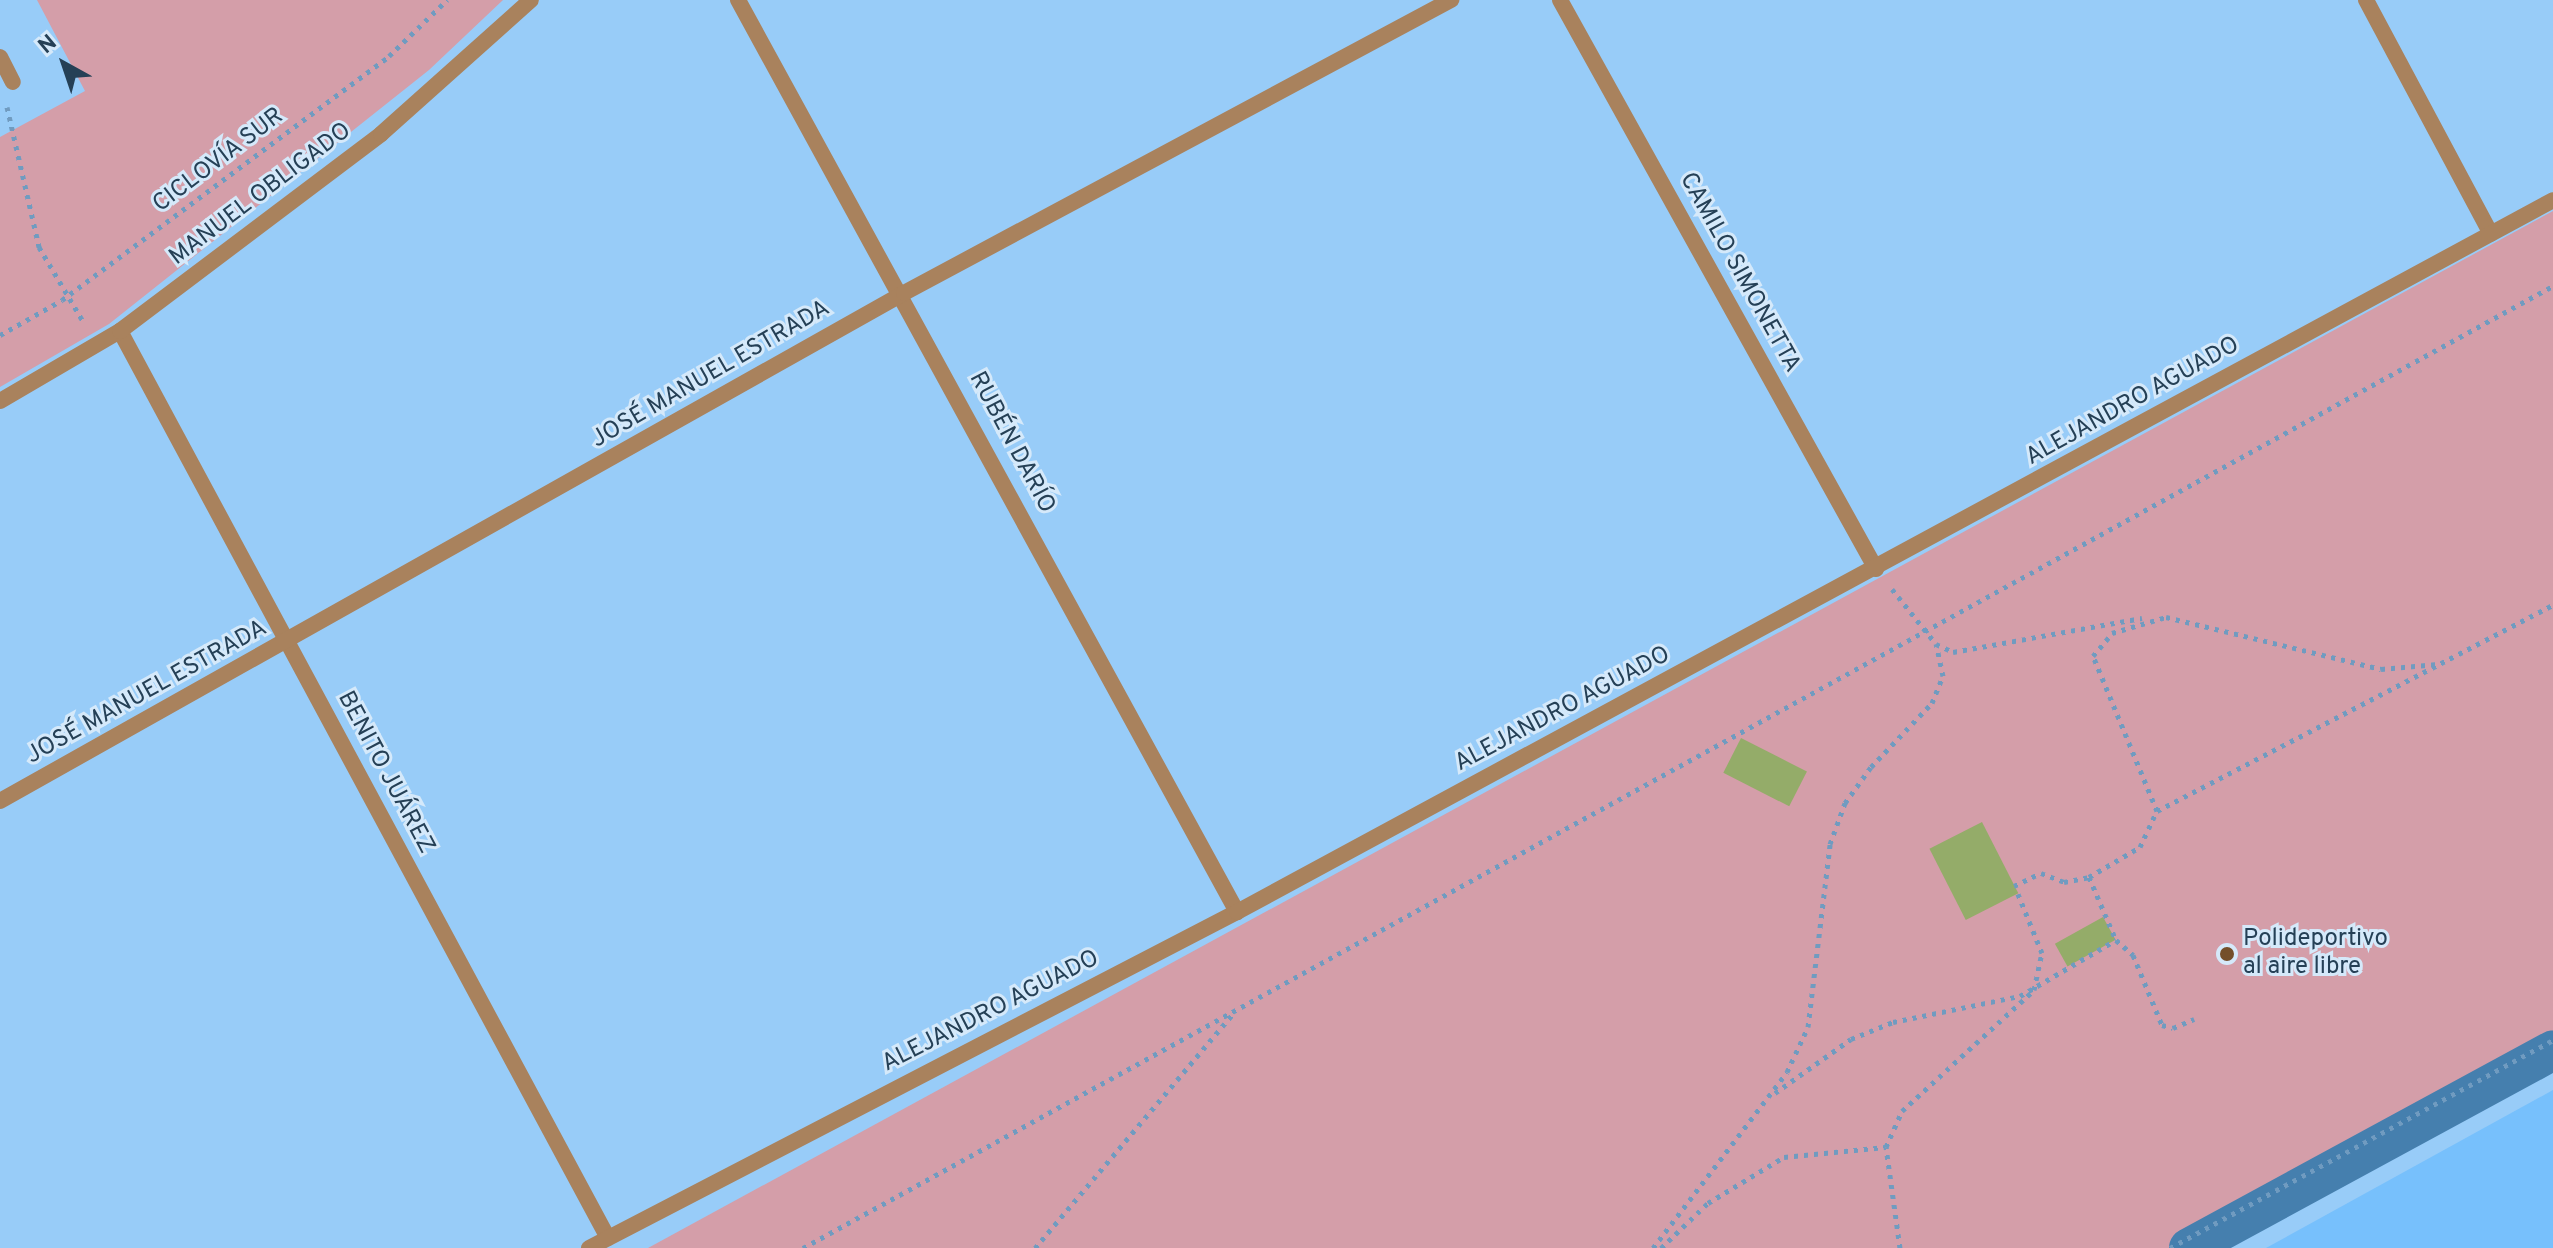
<!DOCTYPE html>
<html>
<head>
<meta charset="utf-8">
<style>
	body { margin:0 }
	#map { position:relative; width:2553px; height:1248px; overflow:hidden; background:#98ccf8; font-family:Overpass,sans-serif }
	div>[style] { position:absolute }
	[style*='--x'] { left:calc(var(--x)*1px); top:calc(var(--y)*1px); width:calc(var(--w)*1px); rotate:calc(var(--a)*1deg) }
	.built>* { inset:0; background:#77c0fc }
	.green>* { inset:0; background:#d49ea9 }
	.canal>* { height:40px; margin:-20px; padding:0 20px; transform-origin:20px; border-radius:20px; background:#457fae }
	.building>* { inset:0; background:#94ac69; transform-origin:0 0 }
	.path>* { height:5px; margin-top:-2.5px; transform-origin:0; background:repeating-linear-gradient(90deg,#709bc0 0 4px,transparent 0 10px) }
	.street>* { height:16px; margin:-8px; padding:0 8px; transform-origin:8px; border-radius:8px; background:#a9825d }
	.dots>* { width:22px; height:22px; translate:-50% -50%; box-sizing:border-box; border:4px solid #d5e9fa; border-radius:50% }
	span { translate:-50% -50%; white-space:nowrap; text-align:center; line-height:1.15; -webkit-text-stroke:6px #d5e9fa; paint-order:stroke }
	.street-label { font-size:24px; color:#254056 }
	.poi-label { font-size:24px; color:#254056 }
	.left { translate:0 -50%; text-align:left }
	.north { position:absolute; left:24px; top:24px; width:80px; height:80px; -webkit-text-stroke:6px #d5e9fa; paint-order:stroke; rotate:320deg; font-size:22px; font-weight:700; line-height:32px; text-align:center; color:#254056 }
	.north::after { content:''; display:block; margin:auto; width:28px; height:36px; background:#254056; clip-path:polygon(50% 0,100% 100%,50% 72%,0 100%) }
</style>
</head>
<body>
<div id="map">
	<div class="built">
		<div style="clip-path:polygon(2553px 1090px,2553px 1248px,2266px 1248px)"></div>
	</div>
	<div class="green">
		<div style="clip-path:polygon(37px 0,503px 0,429px 70px,109px 324px,0 387px,0 137px,85px 91px)"></div>
		<div style="clip-path:polygon(2553px 211px,2553px 1065px,2215px 1248px,648px 1248px)"></div>
	</div>
	<div class="canal">
		<div style="--x:2189;--y:1248;--w:414;--a:-28.5"></div>
	</div>
	<div class="building">
		<div style="left:1741px;top:738px;width:74px;height:39px;rotate:27deg"></div>
		<div style="left:1982px;top:822px;width:80px;height:59px;rotate:63deg"></div>
		<div style="left:2103px;top:917px;width:26px;height:55px;rotate:61deg"></div>
	</div>
	<div class="path">
		<div style="--x:7;--y:107;--w:144;--a:77.1"></div>
		<div style="--x:39;--y:247;--w:86;--a:59.3"></div>
		<div style="--x:0;--y:335;--w:71;--a:-29.4"></div>
		<div style="--x:62;--y:300;--w:408;--a:-36.7"></div>
		<div style="--x:389;--y:56;--w:81;--a:-44"></div>
		<div style="--x:1892;--y:589;--w:70;--a:51.3"></div>
		<div style="--x:1936;--y:644;--w:19;--a:25"></div>
		<div style="--x:1953;--y:652;--w:192;--a:-10.2"></div>
		<div style="--x:2157;--y:811;--w:446;--a:-27.5"></div>
		<div style="--x:2089;--y:877;--w:59;--a:-30.5"></div>
		<div style="--x:2140;--y:847;--w:40;--a:-65"></div>
		<div style="--x:2157;--y:811;--w:168;--a:-112.4"></div>
		<div style="--x:2093;--y:656;--w:30;--a:-50"></div>
		<div style="--x:2112;--y:633;--w:56;--a:-16.5"></div>
		<div style="--x:2166;--y:617;--w:221;--a:13.6"></div>
		<div style="--x:2381;--y:669;--w:57;--a:-5"></div>
		<div style="--x:2014;--y:886;--w:30;--a:-26"></div>
		<div style="--x:2041;--y:873;--w:25;--a:21"></div>
		<div style="--x:2064;--y:882;--w:25;--a:-11"></div>
		<div style="--x:2089;--y:877;--w:69;--a:66.8"></div>
		<div style="--x:1775;--y:1093;--w:93;--a:-35.4"></div>
		<div style="--x:1851;--y:1039;--w:45;--a:-22"></div>
		<div style="--x:1893;--y:1022;--w:130;--a:-11.6"></div>
		<div style="--x:2020;--y:996;--w:111;--a:-30.3"></div>
		<div style="--x:2116;--y:940;--w:23;--a:41"></div>
		<div style="--x:2133;--y:955;--w:76;--a:67.5"></div>
		<div style="--x:2162;--y:1025;--w:11;--a:15"></div>
		<div style="--x:2173;--y:1028;--w:23;--a:-23"></div>
		<div style="--x:803;--y:1248;--w:1997;--a:-28.8"></div>
		<div style="--x:1035;--y:1248;--w:305;--a:-49.8"></div>
		<div style="--x:1653;--y:1248;--w:221;--a:-52.7"></div>
		<div style="--x:1787;--y:1072;--w:50;--a:-65"></div>
		<div style="--x:1808;--y:1027;--w:184;--a:-83.1"></div>
		<div style="--x:1830;--y:844;--w:44;--a:-69.9"></div>
		<div style="--x:1845;--y:803;--w:44;--a:-54.2"></div>
		<div style="--x:1871;--y:767;--w:88;--a:-46.4"></div>
		<div style="--x:1932;--y:703;--w:29;--a:-68"></div>
		<div style="--x:1943;--y:676;--w:33;--a:-102"></div>
		<div style="--x:1661;--y:1248;--w:65;--a:-43.8"></div>
		<div style="--x:1708;--y:1203;--w:89;--a:-31.2"></div>
		<div style="--x:1784;--y:1157;--w:102;--a:-5.6"></div>
		<div style="--x:1900;--y:1248;--w:102;--a:-97.9"></div>
		<div style="--x:1886;--y:1147;--w:39;--a:-66"></div>
		<div style="--x:1902;--y:1111;--w:179;--a:-42.5"></div>
		<div style="--x:2034;--y:990;--w:38;--a:-78"></div>
		<div style="--x:2042;--y:953;--w:64;--a:-112.1"></div>
		<div style="--x:2170;--y:1248;--w:436;--a:-28.5"></div>
	</div>
	<div class="street">
		<div style="--x:738;--y:0;--w:1040;--a:61.31"></div>
		<div style="--x:1560;--y:0;--w:651;--a:60.95"></div>
		<div style="--x:2366;--y:0;--w:265;--a:61.9"></div>
		<div style="--x:0;--y:57;--w:28;--a:63"></div>
		<div style="--x:120;--y:331;--w:1030;--a:61.72"></div>
		<div style="--x:0;--y:401;--w:139;--a:-30.3"></div>
		<div style="--x:120;--y:331;--w:327;--a:-37"></div>
		<div style="--x:381;--y:134;--w:201;--a:-41.8"></div>
		<div style="--x:0;--y:801;--w:1037;--a:-29.33"></div>
		<div style="--x:904;--y:293;--w:621;--a:-28.18"></div>
		<div style="--x:589;--y:1248;--w:730;--a:-27.41"></div>
		<div style="--x:1237;--y:912;--w:1496;--a:-28.41"></div>
	</div>
	<div class="dots">
		<div style="left:2227px;top:954px;background:#744f2a"></div>
	</div>
	<div class="street-label">
		<span style="left:219px;top:161px;rotate:-37deg">CICLOVÍA SUR</span>
		<span style="left:261px;top:195px;rotate:-37deg">MANUEL OBLIGADO</span>
		<span style="left:1739px;top:273px;rotate:61deg">CAMILO SIMONETTA</span>
		<span style="left:711px;top:375px;rotate:-30deg">JOSÉ MANUEL ESTRADA</span>
		<span style="left:2133px;top:402px;rotate:-29deg">ALEJANDRO AGUADO</span>
		<span style="left:1011px;top:443px;rotate:62deg">RUBÉN DARÍO</span>
		<span style="left:147px;top:693px;rotate:-29deg">JOSÉ MANUEL ESTRADA</span>
		<span style="left:1563px;top:710px;rotate:-28deg">ALEJANDRO AGUADO</span>
		<span style="left:385px;top:773px;rotate:62deg">BENITO JUÁREZ</span>
		<span style="left:991px;top:1012px;rotate:-27deg">ALEJANDRO AGUADO</span>
	</div>
	<div class="poi-label">
		<span class="left" style="left:2243px;top:954px">Polideportivo<br>al aire libre</span>
	</div>
	<div class="north">N</div>
</div>
</body>
</html>
